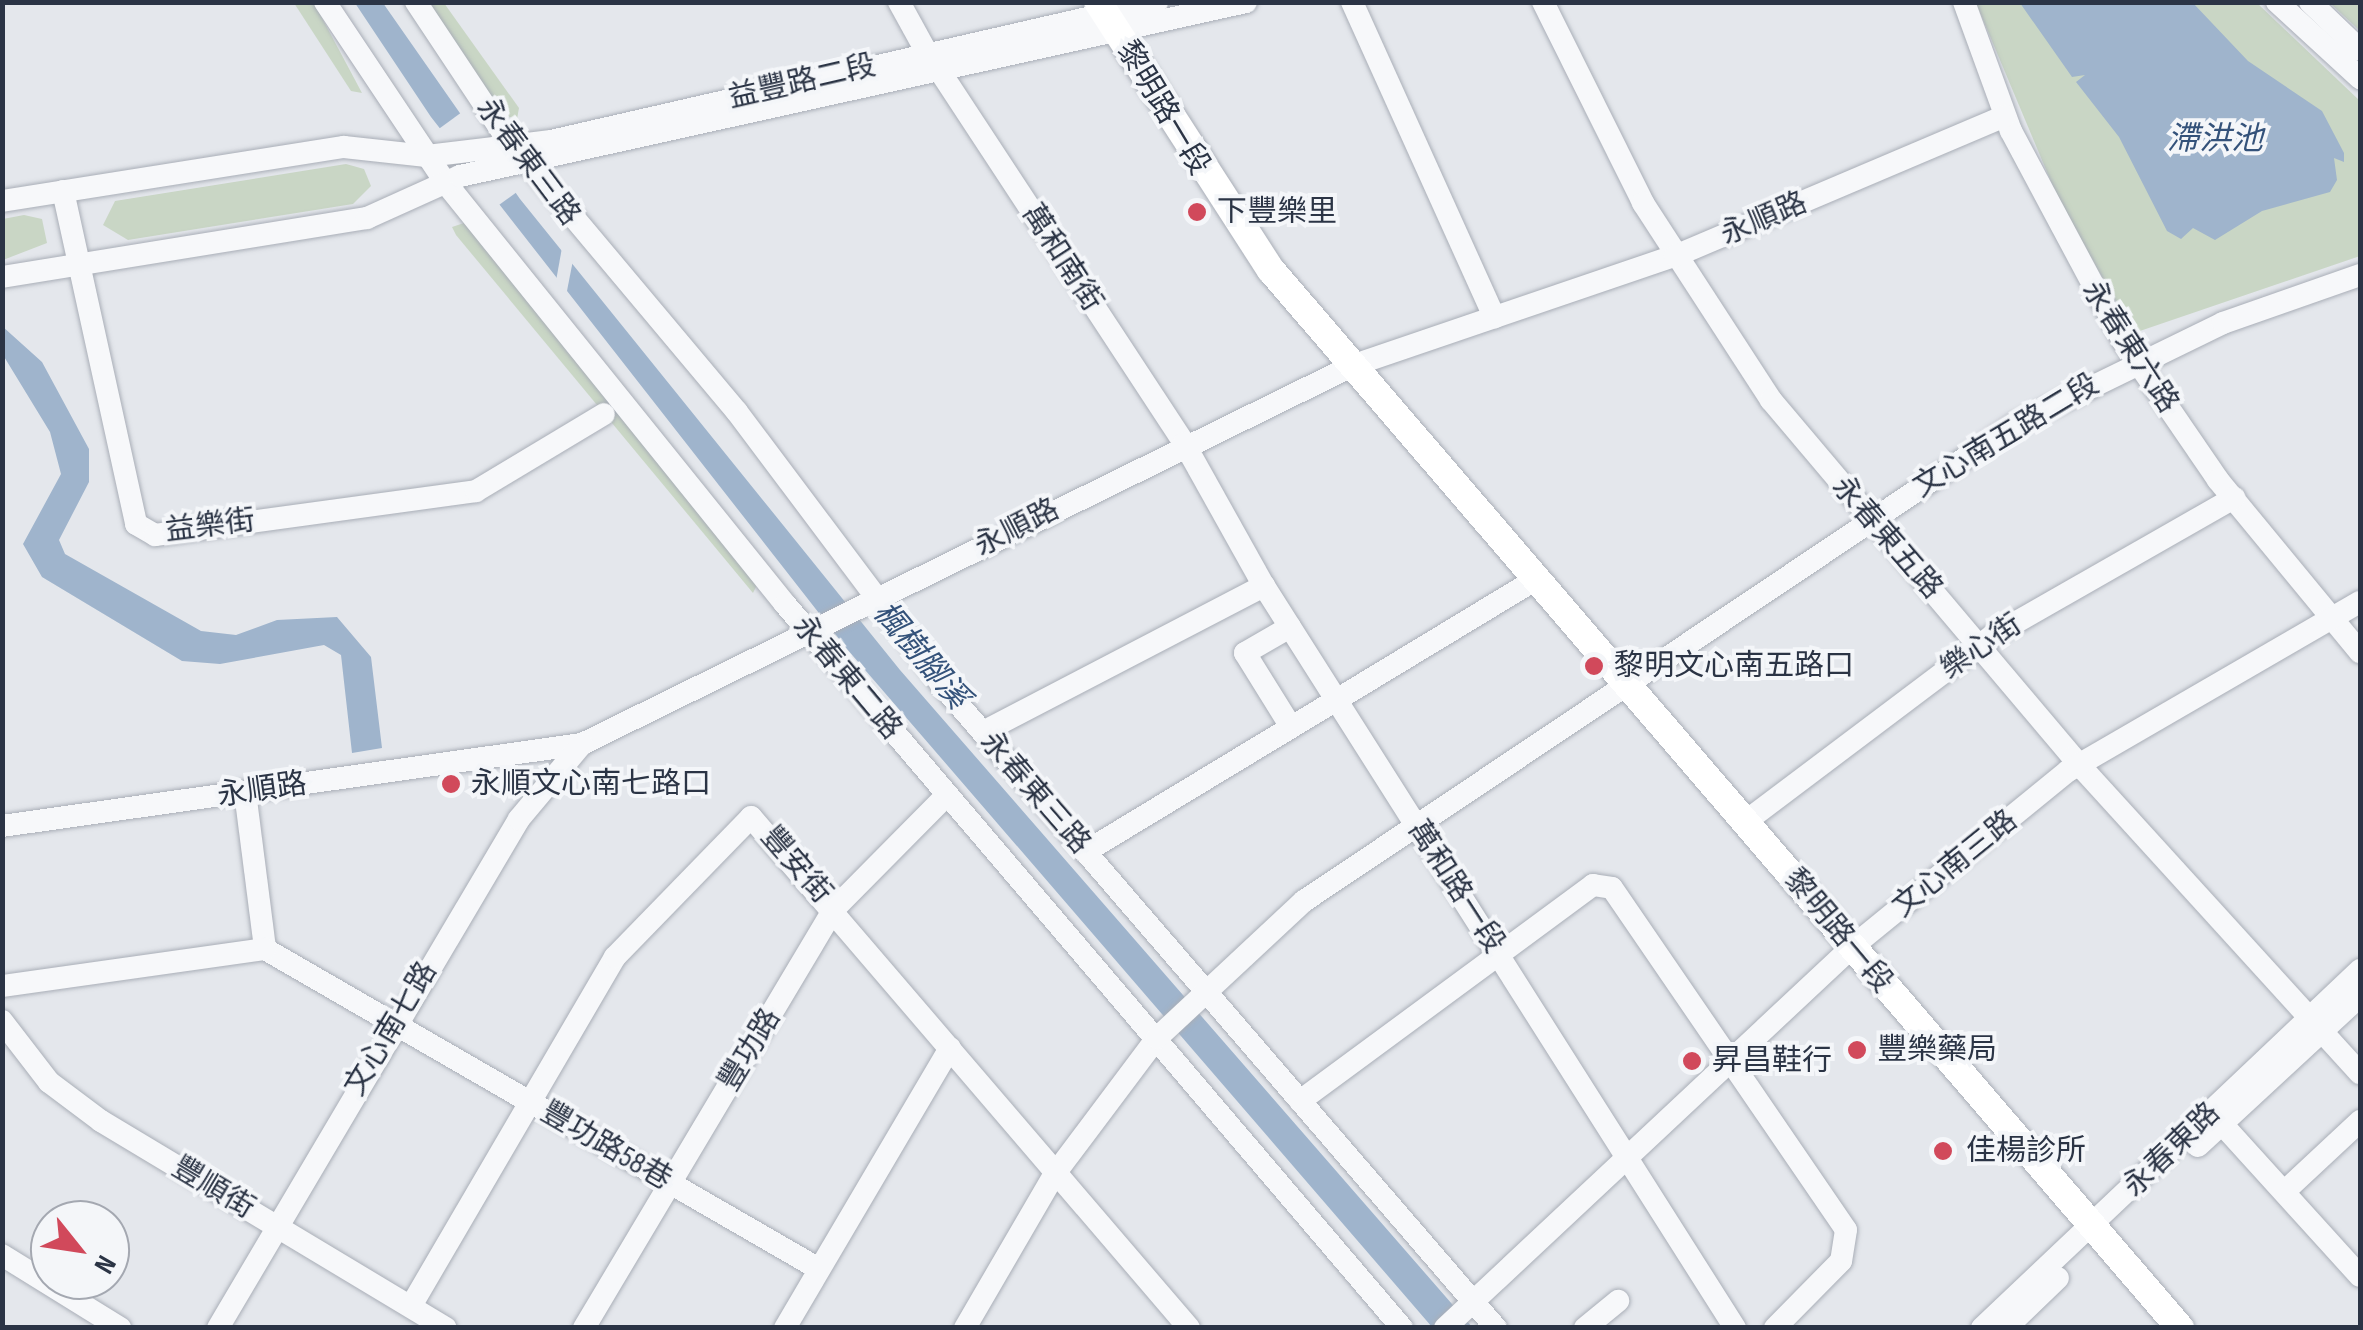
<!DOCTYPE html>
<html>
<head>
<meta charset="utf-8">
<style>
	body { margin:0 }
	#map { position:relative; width:2363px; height:1330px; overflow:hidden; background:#e4e7ec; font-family:"Sofia Sans Condensed","Noto Sans TC",sans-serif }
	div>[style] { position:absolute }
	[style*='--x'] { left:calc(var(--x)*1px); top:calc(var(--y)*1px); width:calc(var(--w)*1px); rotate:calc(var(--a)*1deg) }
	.green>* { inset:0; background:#c9d6c5 }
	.water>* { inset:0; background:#9fb4cc }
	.pier>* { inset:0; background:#e4e7ec; transform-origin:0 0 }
	.roads { filter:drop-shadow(0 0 2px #a9aeb7) drop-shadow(0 0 2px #a9aeb7) }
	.minor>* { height:22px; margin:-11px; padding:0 11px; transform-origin:11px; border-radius:11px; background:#f7f8fa }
	.major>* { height:28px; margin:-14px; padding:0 14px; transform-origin:14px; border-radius:14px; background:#fff }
	.dots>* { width:28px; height:28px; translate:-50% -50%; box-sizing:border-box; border:5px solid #f4f6f9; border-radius:50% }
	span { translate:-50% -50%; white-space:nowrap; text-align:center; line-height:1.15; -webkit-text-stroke:8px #f4f6f9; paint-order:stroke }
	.street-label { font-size:30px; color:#2b3445 }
	.poi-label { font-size:30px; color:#2b3445 }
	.left { translate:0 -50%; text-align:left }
	.water-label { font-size:32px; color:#34527a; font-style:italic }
	.frame { position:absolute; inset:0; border:5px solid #2b3445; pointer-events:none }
	.north { position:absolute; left:30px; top:1200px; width:100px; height:100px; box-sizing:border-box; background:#f4f6f9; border:2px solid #a4a8b1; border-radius:50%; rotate:120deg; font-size:28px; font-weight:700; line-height:40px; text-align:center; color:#2b3445 }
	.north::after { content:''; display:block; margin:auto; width:35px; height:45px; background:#d1495b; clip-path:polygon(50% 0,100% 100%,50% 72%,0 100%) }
</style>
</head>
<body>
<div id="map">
	<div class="green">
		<div style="clip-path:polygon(294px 3px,314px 3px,362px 93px,351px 91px)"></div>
		<div style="clip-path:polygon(429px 3px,444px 3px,519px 108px,517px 119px,503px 115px)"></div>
		<div style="clip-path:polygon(1976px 3px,2257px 3px,2360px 101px,2360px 256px,2134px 333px,2060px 203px)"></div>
		<div style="clip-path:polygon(2330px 3px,2360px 3px,2360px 31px)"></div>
		<div style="clip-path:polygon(346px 164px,364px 169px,371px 186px,353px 204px,128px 240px,103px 225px,115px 201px)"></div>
		<div style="clip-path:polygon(24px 215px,42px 219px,47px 243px,3px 260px,3px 219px)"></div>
		<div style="clip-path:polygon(464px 223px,757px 585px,753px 593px,456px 235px,452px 227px)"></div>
	</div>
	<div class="water">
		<div style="clip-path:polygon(355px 3px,383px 3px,520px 199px,900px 670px,1472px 1327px,1432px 1327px,847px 649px,431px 117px)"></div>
		<div style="clip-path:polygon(2020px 3px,2193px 3px,2248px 61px,2322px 111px,2344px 153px,2344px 162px,2334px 158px,2337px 180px,2330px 192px,2262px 211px,2215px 240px,2193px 228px,2181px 239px,2167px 231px,2119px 137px,2076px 82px,2085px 75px,2072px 77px)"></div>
		<div style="clip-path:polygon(2px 326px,42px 362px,89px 449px,89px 482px,59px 540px,65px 554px,201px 631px,236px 635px,277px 620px,337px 617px,371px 657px,382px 748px,352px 753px,341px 655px,324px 645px,220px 664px,182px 661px,42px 577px,23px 544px,61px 474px,50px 432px,3px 355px)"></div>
	</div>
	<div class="pier">
		<div style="left:462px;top:112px;width:97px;height:33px;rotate:54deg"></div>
		<div style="clip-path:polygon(563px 242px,574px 255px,566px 296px,556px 281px)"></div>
	</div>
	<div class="roads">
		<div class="minor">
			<div style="--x:325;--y:2;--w:216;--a:56.3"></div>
			<div style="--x:445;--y:182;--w:542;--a:51.14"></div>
			<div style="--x:785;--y:604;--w:951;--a:49.56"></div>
			<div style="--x:416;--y:2;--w:157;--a:56.4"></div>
			<div style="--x:503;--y:133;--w:364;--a:50"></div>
			<div style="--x:737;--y:412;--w:340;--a:53.1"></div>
			<div style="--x:941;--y:684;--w:850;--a:49.25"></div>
			<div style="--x:899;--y:2;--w:58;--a:61.2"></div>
			<div style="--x:1352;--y:2;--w:346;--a:65.7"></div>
			<div style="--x:1543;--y:2;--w:225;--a:63.5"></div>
			<div style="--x:1643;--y:203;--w:235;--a:57"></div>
			<div style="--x:1771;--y:400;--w:468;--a:49.8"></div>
			<div style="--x:2073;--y:758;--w:426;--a:47.7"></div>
			<div style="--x:1964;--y:2;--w:137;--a:70"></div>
			<div style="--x:2011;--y:131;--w:238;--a:61.9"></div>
			<div style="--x:2123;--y:341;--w:168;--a:55.6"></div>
			<div style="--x:2218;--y:480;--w:223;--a:50.5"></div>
			<div style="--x:2277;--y:2;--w:113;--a:42.5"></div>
			<div style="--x:2310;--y:2;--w:69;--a:43.8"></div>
			<div style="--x:941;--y:73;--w:443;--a:56.7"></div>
			<div style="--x:1184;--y:443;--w:164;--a:60.8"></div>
			<div style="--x:1264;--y:586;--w:879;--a:57.59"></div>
			<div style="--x:63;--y:191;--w:341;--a:77.6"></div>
			<div style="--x:136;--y:524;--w:22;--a:30"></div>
			<div style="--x:155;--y:535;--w:324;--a:-7.8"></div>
			<div style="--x:476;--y:491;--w:149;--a:-31"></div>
			<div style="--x:2;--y:201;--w:346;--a:-9"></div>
			<div style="--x:344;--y:147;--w:83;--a:6.2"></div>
			<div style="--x:427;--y:156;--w:125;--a:-6.9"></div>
			<div style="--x:551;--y:141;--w:622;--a:-12.92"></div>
			<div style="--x:2;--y:277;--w:370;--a:-9.2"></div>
			<div style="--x:367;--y:218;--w:102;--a:-24.3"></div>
			<div style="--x:460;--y:176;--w:805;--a:-12.48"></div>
			<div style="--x:1290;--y:627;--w:52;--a:150"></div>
			<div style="--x:1245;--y:653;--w:87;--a:58.1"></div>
			<div style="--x:983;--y:732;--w:317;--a:-27.5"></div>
			<div style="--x:245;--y:792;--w:158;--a:82.7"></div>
			<div style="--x:1745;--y:822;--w:309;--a:-37"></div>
			<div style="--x:1992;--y:636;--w:279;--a:-29.7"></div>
			<div style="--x:2;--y:826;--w:586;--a:-8.05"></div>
			<div style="--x:582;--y:744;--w:860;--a:-26.15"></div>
			<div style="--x:1354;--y:365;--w:339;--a:-18.8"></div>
			<div style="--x:1675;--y:256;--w:358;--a:-23"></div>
			<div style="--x:1085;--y:852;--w:529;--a:-31.17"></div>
			<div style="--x:265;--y:949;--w:640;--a:30.01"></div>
			<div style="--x:2;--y:986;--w:266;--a:-8"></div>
			<div style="--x:2;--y:1021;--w:77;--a:52.4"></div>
			<div style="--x:49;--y:1082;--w:65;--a:36.9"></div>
			<div style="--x:101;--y:1121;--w:402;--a:31"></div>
			<div style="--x:1300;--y:1101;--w:364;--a:-36.4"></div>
			<div style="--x:1593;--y:885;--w:19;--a:9"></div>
			<div style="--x:1612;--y:888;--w:414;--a:55.6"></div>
			<div style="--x:1846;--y:1230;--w:31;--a:99"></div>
			<div style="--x:1841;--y:1261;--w:94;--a:134.6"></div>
			<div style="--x:2222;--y:1124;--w:205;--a:47.8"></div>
			<div style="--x:2198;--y:1146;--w:221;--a:-42.8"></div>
			<div style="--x:2285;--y:1191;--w:103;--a:-43"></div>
			<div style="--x:2;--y:1255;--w:139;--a:31.7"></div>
			<div style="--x:411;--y:1306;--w:404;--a:-59.7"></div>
			<div style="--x:615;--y:957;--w:195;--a:-45.8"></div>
			<div style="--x:751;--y:817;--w:673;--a:49.4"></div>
			<div style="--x:218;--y:1328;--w:591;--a:-59.4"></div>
			<div style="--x:519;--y:819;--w:98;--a:-50"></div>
			<div style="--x:584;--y:1328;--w:488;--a:-59.2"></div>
			<div style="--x:834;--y:909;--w:159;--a:-45.3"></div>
			<div style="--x:785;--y:1328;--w:325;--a:-59.5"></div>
			<div style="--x:965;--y:1328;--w:177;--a:-59.8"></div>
			<div style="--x:1054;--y:1175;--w:171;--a:-53.1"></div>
			<div style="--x:1157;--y:1038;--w:201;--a:-43"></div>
			<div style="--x:1304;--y:901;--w:857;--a:-33.82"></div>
			<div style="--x:2016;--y:424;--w:230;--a:-26"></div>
			<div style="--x:2223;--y:323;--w:145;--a:-19.3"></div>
			<div style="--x:1445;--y:1328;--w:558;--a:-43.11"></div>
			<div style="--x:1852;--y:947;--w:279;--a:-39.2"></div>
			<div style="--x:2068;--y:771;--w:337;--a:-30.1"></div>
			<div style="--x:1585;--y:1328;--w:43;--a:-39.3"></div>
			<div style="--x:1982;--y:1328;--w:521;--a:-43.44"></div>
			<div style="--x:2006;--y:1328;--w:72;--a:-43.9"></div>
		</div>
		<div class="major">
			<div style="--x:1098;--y:2;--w:319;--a:57.2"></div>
			<div style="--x:1271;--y:270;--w:1395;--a:49.33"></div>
		</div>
	</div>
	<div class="dots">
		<div style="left:1197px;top:212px;background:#d1495b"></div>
		<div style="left:1594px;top:666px;background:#d1495b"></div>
		<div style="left:451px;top:784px;background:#d1495b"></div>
		<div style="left:1857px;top:1050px;background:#d1495b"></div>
		<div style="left:1692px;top:1061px;background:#d1495b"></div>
		<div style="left:1943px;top:1151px;background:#d1495b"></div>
	</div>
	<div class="street-label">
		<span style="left:802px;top:82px;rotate:-13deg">益豐路二段</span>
		<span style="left:1163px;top:108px;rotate:59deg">黎明路一段</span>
		<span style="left:528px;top:162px;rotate:53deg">永春東三路</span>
		<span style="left:1764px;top:219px;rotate:-23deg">永順路</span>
		<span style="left:1062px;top:258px;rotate:57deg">萬和南街</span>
		<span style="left:2130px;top:347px;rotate:57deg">永春東六路</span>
		<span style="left:2006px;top:436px;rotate:-31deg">文心南五路二段</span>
		<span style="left:210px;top:526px;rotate:-7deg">益樂街</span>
		<span style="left:1017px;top:528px;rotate:-27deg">永順路</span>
		<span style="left:1887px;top:538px;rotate:49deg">永春東五路</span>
		<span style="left:1981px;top:647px;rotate:-34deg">樂心街</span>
		<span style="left:847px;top:678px;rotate:50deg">永春東二路</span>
		<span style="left:262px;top:790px;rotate:-8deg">永順路</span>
		<span style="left:1035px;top:793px;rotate:49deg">永春東三路</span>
		<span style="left:1955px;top:864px;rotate:-39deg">文心南三路</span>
		<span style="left:796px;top:865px;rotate:49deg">豐安街</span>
		<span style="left:1456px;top:887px;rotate:57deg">萬和路一段</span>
		<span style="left:1838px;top:931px;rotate:50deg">黎明路一段</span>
		<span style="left:391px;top:1029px;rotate:-59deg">文心南七路</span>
		<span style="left:750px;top:1050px;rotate:-59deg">豐功路</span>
		<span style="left:606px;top:1146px;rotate:30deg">豐功路58巷</span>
		<span style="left:2172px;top:1150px;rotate:-44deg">永春東路</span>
		<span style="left:213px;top:1188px;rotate:31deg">豐順街</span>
	</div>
	<div class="poi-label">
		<span class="left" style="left:1217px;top:212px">下豐樂里</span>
		<span class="left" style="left:1614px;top:666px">黎明文心南五路口</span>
		<span class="left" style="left:471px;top:784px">永順文心南七路口</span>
		<span class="left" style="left:1877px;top:1050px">豐樂藥局</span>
		<span class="left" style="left:1712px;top:1061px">昇昌鞋行</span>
		<span class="left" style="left:1966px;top:1151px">佳楊診所</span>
	</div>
	<div class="water-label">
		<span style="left:2215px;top:140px">滯洪池</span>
		<span style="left:920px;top:656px;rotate:50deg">楓樹腳溪</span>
	</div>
	<div class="frame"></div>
	<div class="north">N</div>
</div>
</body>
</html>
